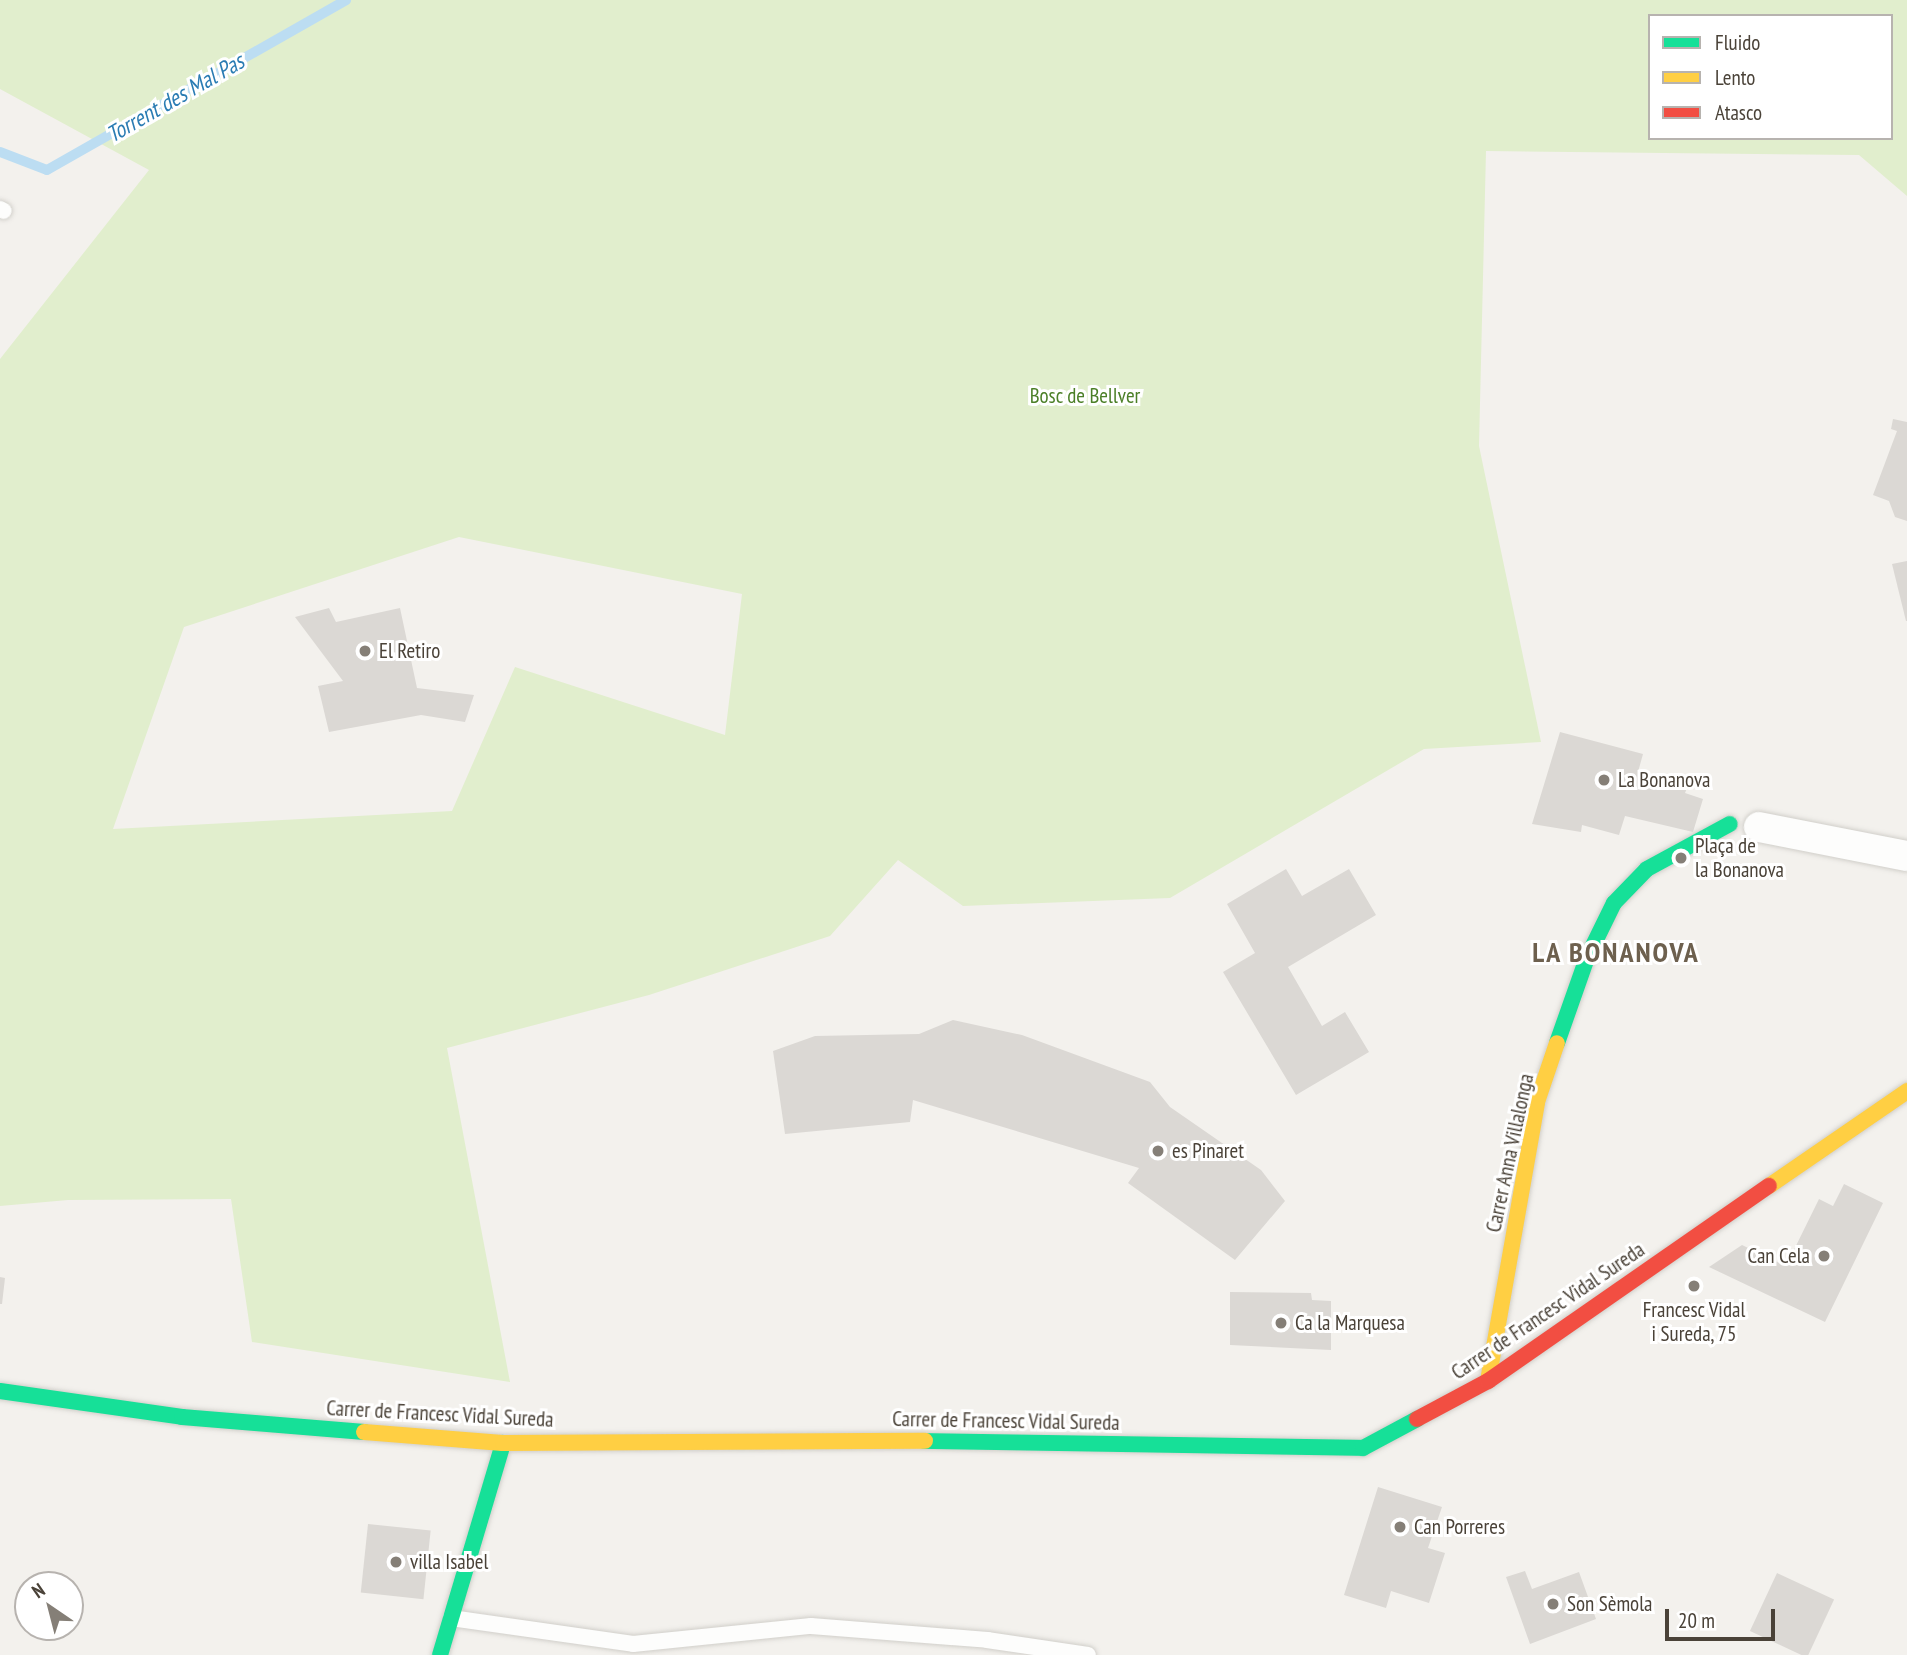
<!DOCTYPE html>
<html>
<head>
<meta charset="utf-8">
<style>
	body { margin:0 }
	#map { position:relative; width:1907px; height:1655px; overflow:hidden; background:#f3f1ed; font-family:"PT Sans Narrow",sans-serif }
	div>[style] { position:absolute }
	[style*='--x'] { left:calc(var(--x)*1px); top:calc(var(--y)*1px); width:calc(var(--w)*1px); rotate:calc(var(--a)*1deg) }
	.green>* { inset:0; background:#e1eecd }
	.stream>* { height:10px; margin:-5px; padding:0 5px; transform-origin:5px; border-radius:5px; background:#bcddf2 }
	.building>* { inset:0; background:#dbd8d4; transform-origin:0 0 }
	.roads { filter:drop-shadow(0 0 2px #d1cfca) drop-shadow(0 0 2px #d1cfca) }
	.lane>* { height:16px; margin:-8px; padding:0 8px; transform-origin:8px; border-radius:8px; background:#fdfdfc }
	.street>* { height:30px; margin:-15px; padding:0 15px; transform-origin:15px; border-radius:15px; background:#fdfdfc }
	.fast>* { height:16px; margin:-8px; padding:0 8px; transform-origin:8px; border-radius:8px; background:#16e098 }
	.slow>* { height:16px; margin:-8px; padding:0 8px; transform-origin:8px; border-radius:8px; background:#ffcf43 }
	.jam>* { height:16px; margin:-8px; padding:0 8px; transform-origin:8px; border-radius:8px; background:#f24e42 }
	.dots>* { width:19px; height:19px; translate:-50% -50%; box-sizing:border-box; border:4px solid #fff; border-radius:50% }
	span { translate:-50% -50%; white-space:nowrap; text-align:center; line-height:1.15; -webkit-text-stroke:6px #fff; paint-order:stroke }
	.park-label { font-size:21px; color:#4b7f27 }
	.poi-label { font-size:21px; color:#4a4238 }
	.left { translate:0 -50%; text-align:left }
	.right { translate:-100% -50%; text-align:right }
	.street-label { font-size:21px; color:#4a4238 }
	.water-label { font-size:23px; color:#2a7cb3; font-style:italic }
	.district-label { font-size:28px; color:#6d604e; font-weight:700; letter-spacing:2px }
	.legend { position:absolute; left:1648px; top:14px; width:245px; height:126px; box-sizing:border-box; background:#fff; border:2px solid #b7b3af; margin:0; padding:9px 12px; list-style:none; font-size:21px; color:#4a4238 }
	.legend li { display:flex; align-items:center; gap:14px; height:35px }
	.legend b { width:35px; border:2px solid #b7b3af }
	.north { position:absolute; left:14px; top:1571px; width:70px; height:70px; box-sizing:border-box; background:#fff; border:2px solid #b7b3af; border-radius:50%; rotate:325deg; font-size:19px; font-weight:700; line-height:28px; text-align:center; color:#4a4238 }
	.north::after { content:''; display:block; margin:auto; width:24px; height:32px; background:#857f77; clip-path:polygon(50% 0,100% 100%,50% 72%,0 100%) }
	.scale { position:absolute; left:1665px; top:1609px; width:110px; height:32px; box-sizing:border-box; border:4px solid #4a4238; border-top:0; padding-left:9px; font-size:21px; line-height:24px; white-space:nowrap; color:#4a4238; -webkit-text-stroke:5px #fff; paint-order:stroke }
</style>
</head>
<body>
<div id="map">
	<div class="green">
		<div style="clip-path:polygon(evenodd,0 0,1907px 0,1907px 196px,1859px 155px,1486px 151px,1479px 446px,1541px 742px,1424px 749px,1170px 898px,963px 906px,898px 860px,830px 936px,649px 995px,447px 1048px,510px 1382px,252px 1342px,231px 1199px,68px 1200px,0 1206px,0 359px,149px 170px,0 89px,0 0,1650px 16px,1891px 16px,1891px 138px,1650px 138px,1650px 16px,0 0,459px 537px,742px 594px,725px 735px,515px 667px,452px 811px,113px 829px,184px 627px,459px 537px)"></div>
	</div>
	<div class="stream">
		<div style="--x:0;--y:152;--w:50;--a:21"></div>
		<div style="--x:47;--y:170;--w:344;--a:-29.6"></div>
	</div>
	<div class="building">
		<div style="clip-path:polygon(1893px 419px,1907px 422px,1907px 521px,1895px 517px,1889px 501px,1873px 495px,1897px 431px,1891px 429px)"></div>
		<div style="clip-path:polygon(1907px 561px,1907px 621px,1906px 621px,1892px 564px)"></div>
		<div style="clip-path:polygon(329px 608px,336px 622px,400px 608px,417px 688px,474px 695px,465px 722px,421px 715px,329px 732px,318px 686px,343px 681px,295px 617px)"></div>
		<div style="clip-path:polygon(1560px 732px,1643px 754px,1638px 772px,1687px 788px,1685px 793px,1703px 799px,1693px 832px,1625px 816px,1619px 835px,1582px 825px,1581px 832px,1532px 824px)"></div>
		<div style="clip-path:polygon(1286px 869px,1302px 896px,1349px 869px,1376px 915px,1288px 967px,1322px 1026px,1345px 1012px,1369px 1052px,1296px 1095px,1223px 972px,1255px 953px,1227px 904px)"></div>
		<div style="clip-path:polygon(953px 1020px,1022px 1035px,1150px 1082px,1170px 1107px,1261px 1170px,1285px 1201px,1235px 1260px,1128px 1183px,1139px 1168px,913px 1100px,910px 1122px,785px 1134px,773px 1051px,815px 1036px,919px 1034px)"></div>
		<div style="clip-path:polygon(1844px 1184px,1883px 1203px,1825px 1322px,1709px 1267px,1742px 1245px,1786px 1266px,1819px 1199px,1833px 1206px)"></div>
		<div style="clip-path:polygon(0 1277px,5px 1278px,2px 1304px,0 1304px)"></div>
		<div style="clip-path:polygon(1230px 1292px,1311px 1293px,1312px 1300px,1331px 1301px,1331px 1350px,1230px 1345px)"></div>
		<div style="clip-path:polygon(1378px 1487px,1442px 1507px,1428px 1548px,1445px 1553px,1429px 1603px,1391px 1591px,1386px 1608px,1344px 1595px)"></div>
		<div style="left:368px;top:1524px;width:63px;height:69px;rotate:6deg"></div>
		<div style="clip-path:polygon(1525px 1571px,1532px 1589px,1579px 1572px,1596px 1619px,1530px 1644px,1506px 1577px)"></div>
		<div style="left:1777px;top:1573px;width:63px;height:64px;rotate:25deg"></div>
	</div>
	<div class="roads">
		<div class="lane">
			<div style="--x:0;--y:209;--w:4;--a:27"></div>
			<div style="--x:451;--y:1618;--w:184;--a:8.1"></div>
			<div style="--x:633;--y:1644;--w:179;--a:-5.8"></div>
			<div style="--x:811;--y:1626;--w:177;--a:4.5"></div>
			<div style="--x:987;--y:1640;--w:102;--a:8.4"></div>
		</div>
		<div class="street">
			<div style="--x:1759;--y:827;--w:151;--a:11.1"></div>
		</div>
		<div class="fast">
			<div style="--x:1557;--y:1043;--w:90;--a:-70.6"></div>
			<div style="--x:1587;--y:958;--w:61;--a:-63.9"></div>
			<div style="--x:1614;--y:903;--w:47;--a:-45.9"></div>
			<div style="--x:1647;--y:869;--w:94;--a:-28.5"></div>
			<div style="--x:0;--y:1391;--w:184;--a:8.1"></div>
			<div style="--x:182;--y:1417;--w:183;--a:4.7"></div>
			<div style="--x:925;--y:1441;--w:438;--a:0.9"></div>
			<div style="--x:1363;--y:1448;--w:61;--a:-28.2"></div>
			<div style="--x:440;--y:1655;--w:221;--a:-73.4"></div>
		</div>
		<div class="slow">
			<div style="--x:1769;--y:1186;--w:168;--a:-34.5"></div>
			<div style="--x:1488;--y:1381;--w:283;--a:-80"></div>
			<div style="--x:1537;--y:1102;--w:62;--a:-71.3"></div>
			<div style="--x:364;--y:1432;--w:139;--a:4.5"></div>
			<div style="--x:503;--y:1443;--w:422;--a:-0.3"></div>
		</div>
		<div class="jam">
			<div style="--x:1417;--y:1419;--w:81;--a:-28.2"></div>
			<div style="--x:1488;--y:1381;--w:342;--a:-34.8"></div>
		</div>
	</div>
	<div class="dots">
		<div style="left:365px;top:651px;background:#857f77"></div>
		<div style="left:1604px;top:780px;background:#857f77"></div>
		<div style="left:1681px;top:858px;background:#857f77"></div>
		<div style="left:1158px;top:1151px;background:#857f77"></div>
		<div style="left:1824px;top:1256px;background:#857f77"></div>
		<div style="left:1694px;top:1286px;background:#857f77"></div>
		<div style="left:1281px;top:1323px;background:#857f77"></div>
		<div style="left:1400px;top:1527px;background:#857f77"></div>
		<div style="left:396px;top:1562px;background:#857f77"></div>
		<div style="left:1553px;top:1604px;background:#857f77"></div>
	</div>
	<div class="park-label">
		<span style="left:1085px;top:396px">Bosc de Bellver</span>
	</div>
	<div class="poi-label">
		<span class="left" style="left:379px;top:651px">El Retiro</span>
		<span class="left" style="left:1618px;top:780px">La Bonanova</span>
		<span class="left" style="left:1695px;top:858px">Plaça de<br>la Bonanova</span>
		<span class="left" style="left:1172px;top:1151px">es Pinaret</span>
		<span class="right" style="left:1810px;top:1256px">Can Cela</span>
		<span style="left:1694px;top:1322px">Francesc Vidal<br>i Sureda, 75</span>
		<span class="left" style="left:1295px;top:1323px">Ca la Marquesa</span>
		<span class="left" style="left:1414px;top:1527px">Can Porreres</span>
		<span class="left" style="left:410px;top:1562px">villa Isabel</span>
		<span class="left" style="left:1567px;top:1604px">Son Sèmola</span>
	</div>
	<div class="street-label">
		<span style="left:1510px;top:1153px;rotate:-78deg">Carrer Anna Villalonga</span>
		<span style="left:1548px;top:1311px;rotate:-34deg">Carrer de Francesc Vidal Sureda</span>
		<span style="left:440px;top:1414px;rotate:3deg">Carrer de Francesc Vidal Sureda</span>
		<span style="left:1006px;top:1421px;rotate:1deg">Carrer de Francesc Vidal Sureda</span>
	</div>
	<div class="water-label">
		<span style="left:175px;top:98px;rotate:-30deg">Torrent des Mal Pas</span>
	</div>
	<div class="district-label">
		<span style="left:1616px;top:952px">LA BONANOVA</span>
	</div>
	<ul class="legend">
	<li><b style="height:9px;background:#16e098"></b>Fluido</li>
	<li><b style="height:9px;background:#ffcf43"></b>Lento</li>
	<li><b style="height:9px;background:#f24e42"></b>Atasco</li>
	</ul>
	<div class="north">N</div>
	<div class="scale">20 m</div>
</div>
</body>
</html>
